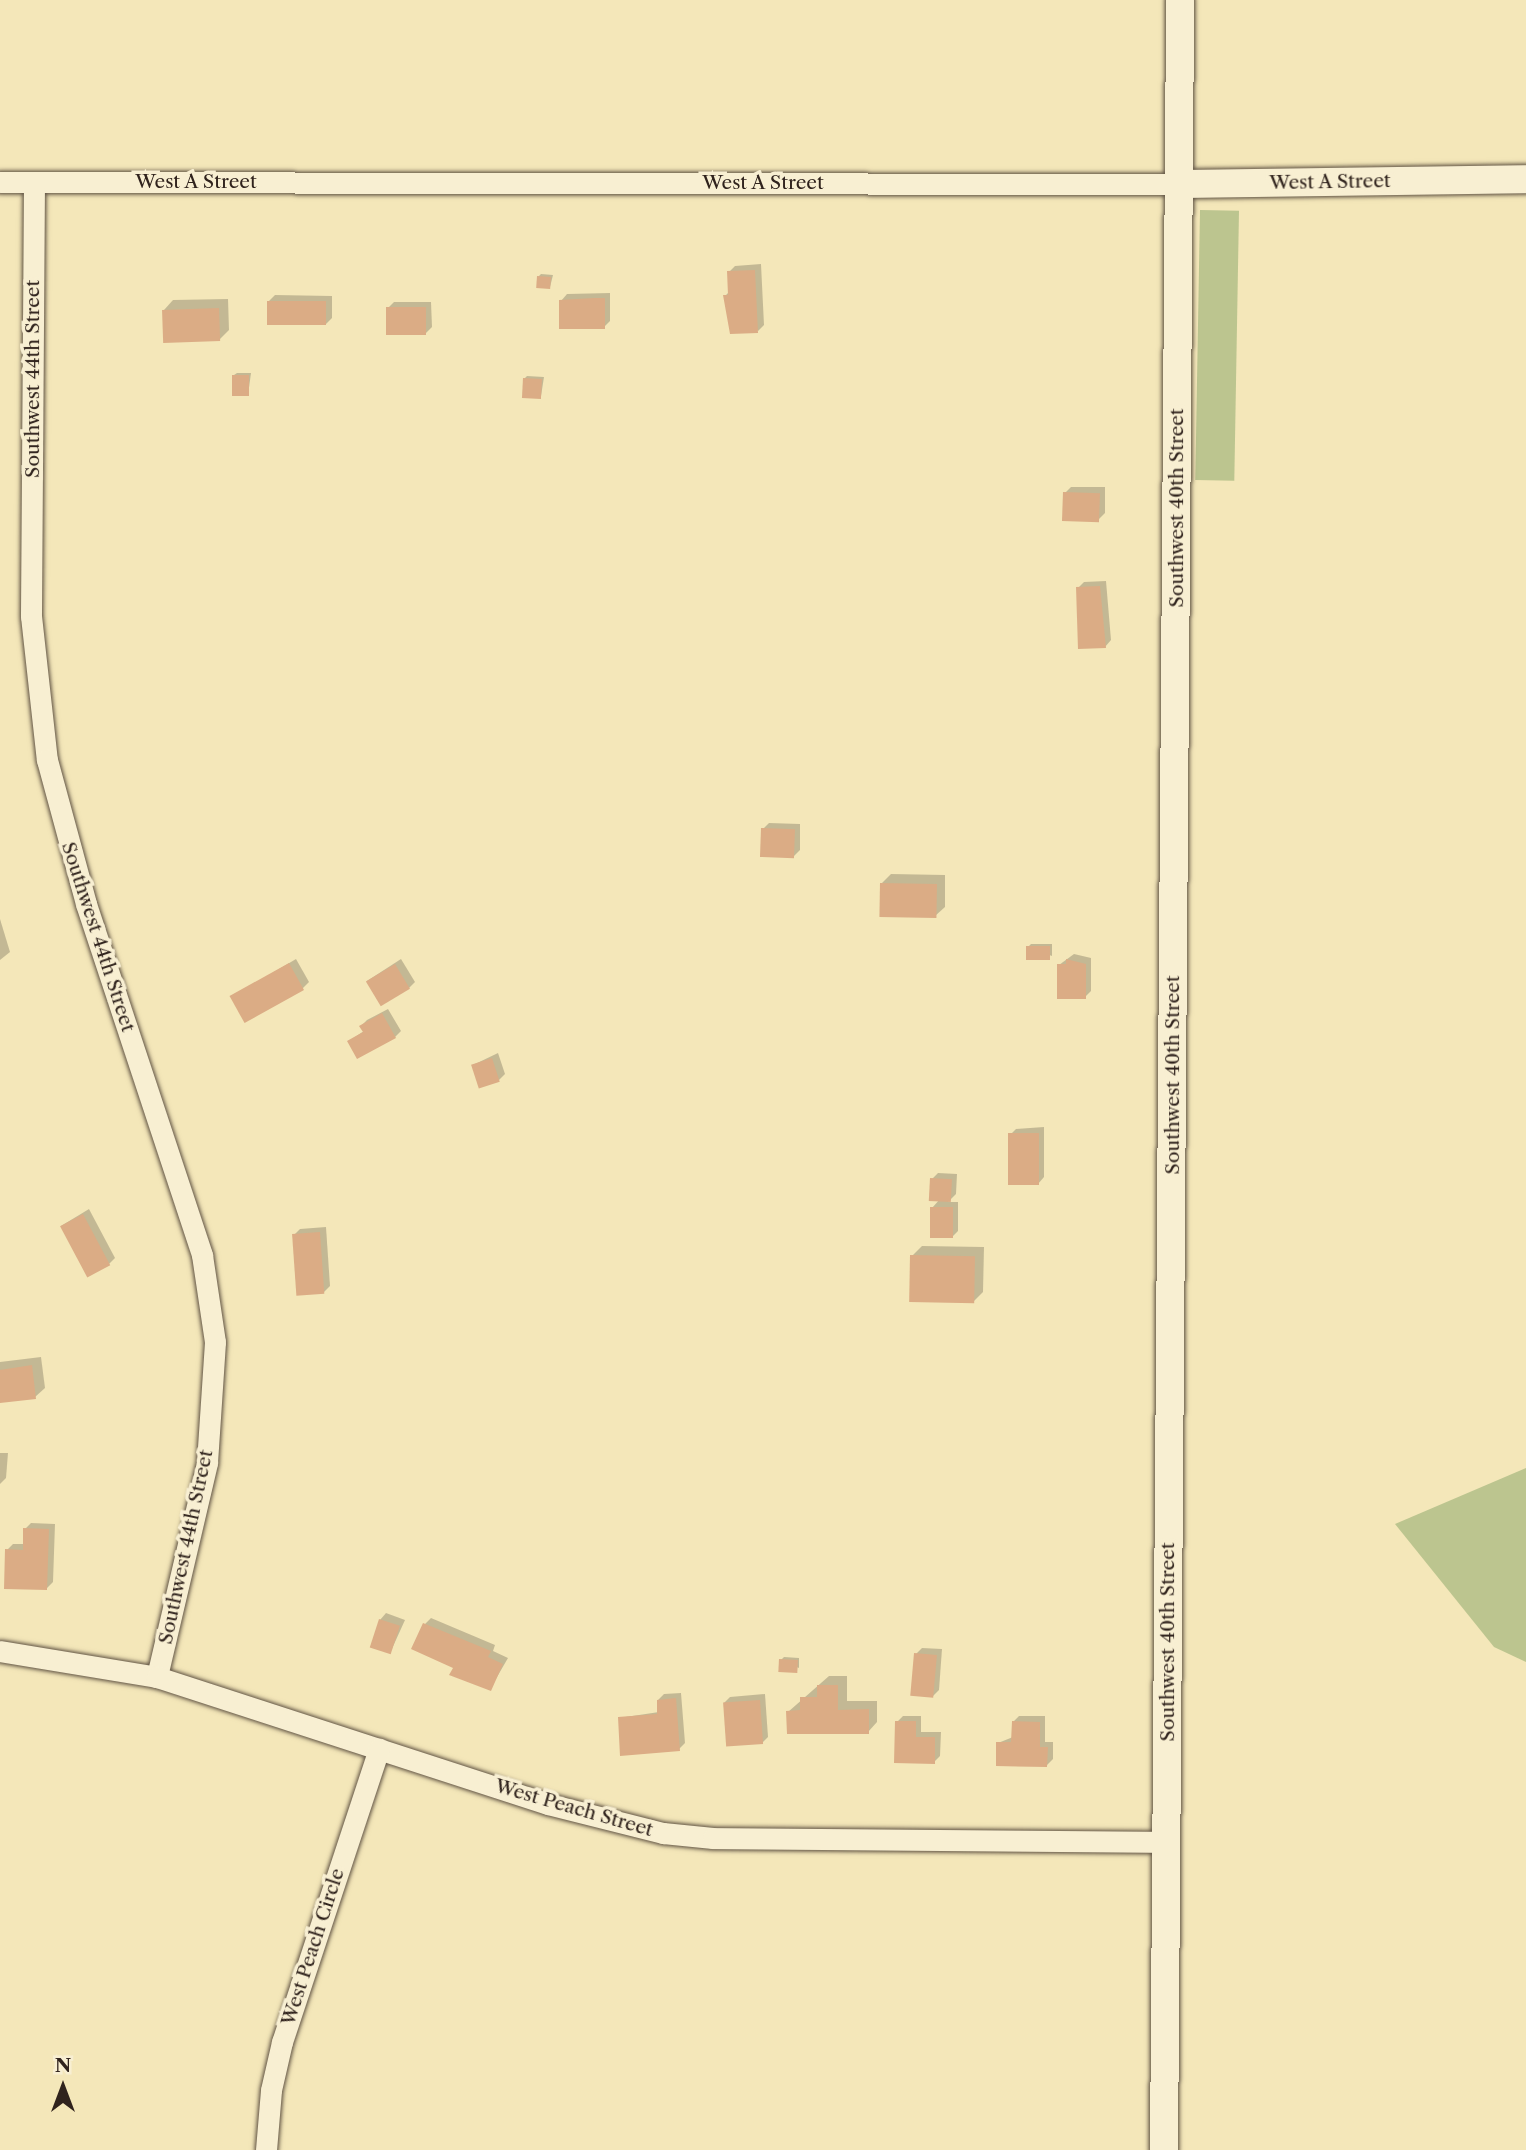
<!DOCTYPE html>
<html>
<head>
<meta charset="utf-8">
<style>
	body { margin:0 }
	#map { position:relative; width:1526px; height:2150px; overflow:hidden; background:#f4e7b9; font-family:"Libre Caslon Text",serif }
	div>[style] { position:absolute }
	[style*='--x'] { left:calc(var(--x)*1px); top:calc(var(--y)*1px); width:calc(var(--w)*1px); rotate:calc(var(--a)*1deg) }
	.green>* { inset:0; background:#bcc58f; transform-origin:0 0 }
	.shadow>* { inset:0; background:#0003 }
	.building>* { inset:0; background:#dbac85; transform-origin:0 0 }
	.roads { filter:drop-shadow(0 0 2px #615444) drop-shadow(0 0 2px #615444) }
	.minor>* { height:21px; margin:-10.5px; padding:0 10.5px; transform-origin:10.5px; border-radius:10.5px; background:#f8efd2 }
	.secondary>* { height:28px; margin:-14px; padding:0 14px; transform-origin:14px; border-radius:14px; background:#f8efd2 }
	span { translate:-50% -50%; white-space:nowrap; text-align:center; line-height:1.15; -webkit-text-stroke:7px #f8efd2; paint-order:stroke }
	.street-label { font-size:19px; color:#30231d }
	.north { position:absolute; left:28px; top:2052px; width:70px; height:70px; -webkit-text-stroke:5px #f8efd2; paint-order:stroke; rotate:0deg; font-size:19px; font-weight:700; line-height:28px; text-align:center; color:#30231d }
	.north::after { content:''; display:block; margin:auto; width:24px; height:32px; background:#30231d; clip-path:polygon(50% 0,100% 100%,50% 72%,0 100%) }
</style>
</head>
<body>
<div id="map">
	<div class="green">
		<div style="left:1200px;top:210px;width:39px;height:270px;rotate:1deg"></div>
		<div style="clip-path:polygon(1526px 1468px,1526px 1662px,1494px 1647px,1395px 1524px)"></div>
	</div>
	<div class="shadow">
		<div style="clip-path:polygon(761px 264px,764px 325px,758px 331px,725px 296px,730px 291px,729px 272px,735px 266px)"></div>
		<div style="clip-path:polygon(541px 274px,553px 275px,550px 287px,538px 277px)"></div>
		<div style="clip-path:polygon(610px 293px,610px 321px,604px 327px,561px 301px,567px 294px)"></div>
		<div style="clip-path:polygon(275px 295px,332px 296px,332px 318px,326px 324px,269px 301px)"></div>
		<div style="clip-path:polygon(228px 299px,229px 330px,220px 339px,164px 310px,173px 300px)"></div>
		<div style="clip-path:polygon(394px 302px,431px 302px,432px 327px,426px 333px,388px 308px)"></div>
		<div style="clip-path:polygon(237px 373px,251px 373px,248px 395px,234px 375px)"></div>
		<div style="clip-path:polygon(527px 376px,544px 377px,541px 396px,524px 379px)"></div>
		<div style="clip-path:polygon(1071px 487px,1105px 487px,1105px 513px,1099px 519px,1065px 493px)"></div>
		<div style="clip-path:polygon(1106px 581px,1111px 640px,1105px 647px,1078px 588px,1084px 582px)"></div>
		<div style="clip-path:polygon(769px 823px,800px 824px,800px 850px,794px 856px,763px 829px)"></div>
		<div style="clip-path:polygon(891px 874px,945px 875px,945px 907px,935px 916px,882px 883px)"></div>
		<div style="clip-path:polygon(0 919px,10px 952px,0 960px)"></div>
		<div style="clip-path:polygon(1031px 944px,1052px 944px,1052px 956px,1028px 947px)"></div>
		<div style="clip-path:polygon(1074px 954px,1091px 958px,1091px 991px,1085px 997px,1059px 965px)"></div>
		<div style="clip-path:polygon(296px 959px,309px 982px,303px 988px,232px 997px)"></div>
		<div style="clip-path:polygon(401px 959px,415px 982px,409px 988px,367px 981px)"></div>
		<div style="clip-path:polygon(388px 1009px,401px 1031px,395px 1037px,349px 1041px,364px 1031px,361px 1026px,367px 1020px)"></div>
		<div style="clip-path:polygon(498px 1053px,505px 1074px,499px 1080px,473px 1065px)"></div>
		<div style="clip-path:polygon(1044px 1127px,1044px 1177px,1038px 1184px,1010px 1135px,1016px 1129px)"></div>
		<div style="clip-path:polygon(938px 1173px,957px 1174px,956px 1194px,948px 1202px,958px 1202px,958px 1231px,952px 1237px,932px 1208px,940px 1199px,932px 1179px)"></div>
		<div style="clip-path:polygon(89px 1209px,115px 1258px,109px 1264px,61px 1226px)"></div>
		<div style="clip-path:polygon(326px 1227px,330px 1286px,324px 1292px,294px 1235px,300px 1229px)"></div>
		<div style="clip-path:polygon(922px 1246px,984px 1247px,983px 1292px,973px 1302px,912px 1256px)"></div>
		<div style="clip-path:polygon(41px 1357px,45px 1388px,35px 1397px,0 1402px,0 1362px)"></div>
		<div style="clip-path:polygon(0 1453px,8px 1453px,6px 1478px,0 1484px)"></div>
		<div style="clip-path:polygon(31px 1523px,55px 1524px,53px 1582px,47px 1588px,7px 1550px,13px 1544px,24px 1544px,25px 1529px)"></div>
		<div style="clip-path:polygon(386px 1613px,405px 1620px,390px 1653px,380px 1620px)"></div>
		<div style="clip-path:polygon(431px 1618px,495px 1645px,493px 1651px,508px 1658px,490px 1689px,455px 1667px,425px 1624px)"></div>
		<div style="clip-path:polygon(922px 1648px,942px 1649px,939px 1690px,933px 1696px,916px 1654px)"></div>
		<div style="clip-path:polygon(784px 1657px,799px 1658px,799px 1668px,781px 1660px)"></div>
		<div style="clip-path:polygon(829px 1676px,847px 1676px,847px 1701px,877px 1701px,877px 1722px,868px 1732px,788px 1712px)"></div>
		<div style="clip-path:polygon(681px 1693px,685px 1743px,679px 1749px,619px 1718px,659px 1712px,658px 1700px,664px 1694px)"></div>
		<div style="clip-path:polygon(765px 1694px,768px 1737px,762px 1743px,724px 1703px,730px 1697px)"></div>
		<div style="clip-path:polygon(903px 1716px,921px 1716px,921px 1732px,941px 1732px,940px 1756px,934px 1762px,897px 1722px)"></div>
		<div style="clip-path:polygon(1019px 1716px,1045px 1716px,1045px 1742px,1053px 1742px,1053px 1759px,1047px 1765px,998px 1743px,1013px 1737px,1013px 1722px)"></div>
	</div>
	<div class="building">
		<div style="clip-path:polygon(755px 270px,758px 333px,730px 334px,723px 295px,728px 295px,727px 271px)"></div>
		<div style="left:537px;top:276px;width:14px;height:12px;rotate:4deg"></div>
		<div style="clip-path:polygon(595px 298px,605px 298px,605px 329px,559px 329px,559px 300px)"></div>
		<div style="left:267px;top:301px;width:59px;height:24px"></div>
		<div style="left:426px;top:307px;width:28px;height:40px;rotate:90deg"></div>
		<div style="left:219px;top:308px;width:33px;height:57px;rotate:88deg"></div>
		<div style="left:232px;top:375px;width:17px;height:21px"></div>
		<div style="left:523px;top:378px;width:19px;height:20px;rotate:3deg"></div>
		<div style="left:1063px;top:492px;width:37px;height:29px;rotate:2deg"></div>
		<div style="clip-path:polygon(1100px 586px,1106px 648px,1078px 649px,1076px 587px)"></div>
		<div style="left:761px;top:828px;width:34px;height:29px;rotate:2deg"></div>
		<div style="left:880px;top:883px;width:57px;height:34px;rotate:1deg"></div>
		<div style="left:1026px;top:946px;width:24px;height:14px"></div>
		<div style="clip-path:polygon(1066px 959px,1086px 964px,1086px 999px,1057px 999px,1057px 964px,1066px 964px)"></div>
		<div style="left:289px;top:963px;width:31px;height:68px;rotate:61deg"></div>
		<div style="left:395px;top:964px;width:29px;height:34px;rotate:59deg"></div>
		<div style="clip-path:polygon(382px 1013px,396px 1038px,357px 1059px,347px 1041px,363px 1032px,359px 1026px)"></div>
		<div style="left:492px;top:1058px;width:25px;height:22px;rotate:72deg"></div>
		<div style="left:1039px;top:1133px;width:52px;height:31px;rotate:90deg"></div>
		<div style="left:930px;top:1178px;width:22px;height:23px;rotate:3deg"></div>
		<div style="left:930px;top:1207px;width:23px;height:31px"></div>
		<div style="left:83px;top:1214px;width:58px;height:26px;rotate:62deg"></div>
		<div style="left:320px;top:1232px;width:62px;height:28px;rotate:86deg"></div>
		<div style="left:910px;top:1255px;width:65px;height:47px;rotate:1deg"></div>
		<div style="clip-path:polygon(32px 1365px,36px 1399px,0 1403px,0 1370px)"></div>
		<div style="clip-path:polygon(23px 1528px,49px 1529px,47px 1590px,4px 1589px,5px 1549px,23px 1550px)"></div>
		<div style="left:379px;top:1619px;width:22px;height:30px;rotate:18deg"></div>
		<div style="clip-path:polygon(423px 1623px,491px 1651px,488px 1657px,503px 1664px,491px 1691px,449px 1675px,453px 1668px,411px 1649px)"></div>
		<div style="left:914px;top:1653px;width:23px;height:43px;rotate:5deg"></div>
		<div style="left:779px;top:1659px;width:19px;height:13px;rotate:3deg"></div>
		<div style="clip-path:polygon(817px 1685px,838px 1685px,838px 1710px,869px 1709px,869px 1734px,787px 1734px,786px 1711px,800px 1710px,800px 1697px,817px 1697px)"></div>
		<div style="clip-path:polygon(676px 1698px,680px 1751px,620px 1756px,618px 1717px,657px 1714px,657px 1700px)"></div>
		<div style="left:760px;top:1700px;width:44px;height:37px;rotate:86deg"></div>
		<div style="clip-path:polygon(895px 1721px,916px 1721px,916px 1737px,935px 1737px,935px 1764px,894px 1763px)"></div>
		<div style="clip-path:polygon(1012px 1721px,1040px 1722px,1040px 1747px,1048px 1747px,1047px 1767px,996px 1766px,996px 1742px,1011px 1742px)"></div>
	</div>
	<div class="roads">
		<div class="minor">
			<div style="--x:0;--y:182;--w:1179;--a:0.1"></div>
			<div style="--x:34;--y:182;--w:434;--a:90.4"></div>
			<div style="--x:31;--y:616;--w:145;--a:83.7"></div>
			<div style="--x:47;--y:760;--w:149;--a:74.8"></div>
			<div style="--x:86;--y:904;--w:370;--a:71.7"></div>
			<div style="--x:202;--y:1255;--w:88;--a:81.5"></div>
			<div style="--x:215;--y:1342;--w:121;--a:93.8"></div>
			<div style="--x:207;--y:1463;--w:220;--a:103.2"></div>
			<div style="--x:0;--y:1651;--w:159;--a:9.4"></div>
			<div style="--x:157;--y:1677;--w:411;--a:18"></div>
			<div style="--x:548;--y:1804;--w:119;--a:14.2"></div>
			<div style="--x:663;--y:1833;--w:50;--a:5.7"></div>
			<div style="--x:713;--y:1838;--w:454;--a:0.5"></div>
			<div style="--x:266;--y:2150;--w:60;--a:-85.2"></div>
			<div style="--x:271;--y:2090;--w:49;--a:-77.1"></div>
			<div style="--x:282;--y:2042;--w:309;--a:-71.7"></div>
		</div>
		<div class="secondary">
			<div style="--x:1179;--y:184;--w:347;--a:-0.8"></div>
			<div style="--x:1164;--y:2150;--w:2150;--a:-89.57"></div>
		</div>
	</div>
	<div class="street-label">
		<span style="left:196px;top:182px">West A Street</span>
		<span style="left:1330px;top:182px;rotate:-1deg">West A Street</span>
		<span style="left:763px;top:183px">West A Street</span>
		<span style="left:33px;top:379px;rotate:-90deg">Southwest 44th Street</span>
		<span style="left:1177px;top:508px;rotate:-90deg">Southwest 40th Street</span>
		<span style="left:98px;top:937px;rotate:72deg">Southwest 44th Street</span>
		<span style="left:1173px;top:1075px;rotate:-90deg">Southwest 40th Street</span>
		<span style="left:186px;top:1547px;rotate:-78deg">Southwest 44th Street</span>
		<span style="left:1168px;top:1642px;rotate:-90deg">Southwest 40th Street</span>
		<span style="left:574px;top:1808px;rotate:16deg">West Peach Street</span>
		<span style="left:313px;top:1947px;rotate:-72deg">West Peach Circle</span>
	</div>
	<div class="north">N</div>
</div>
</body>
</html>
